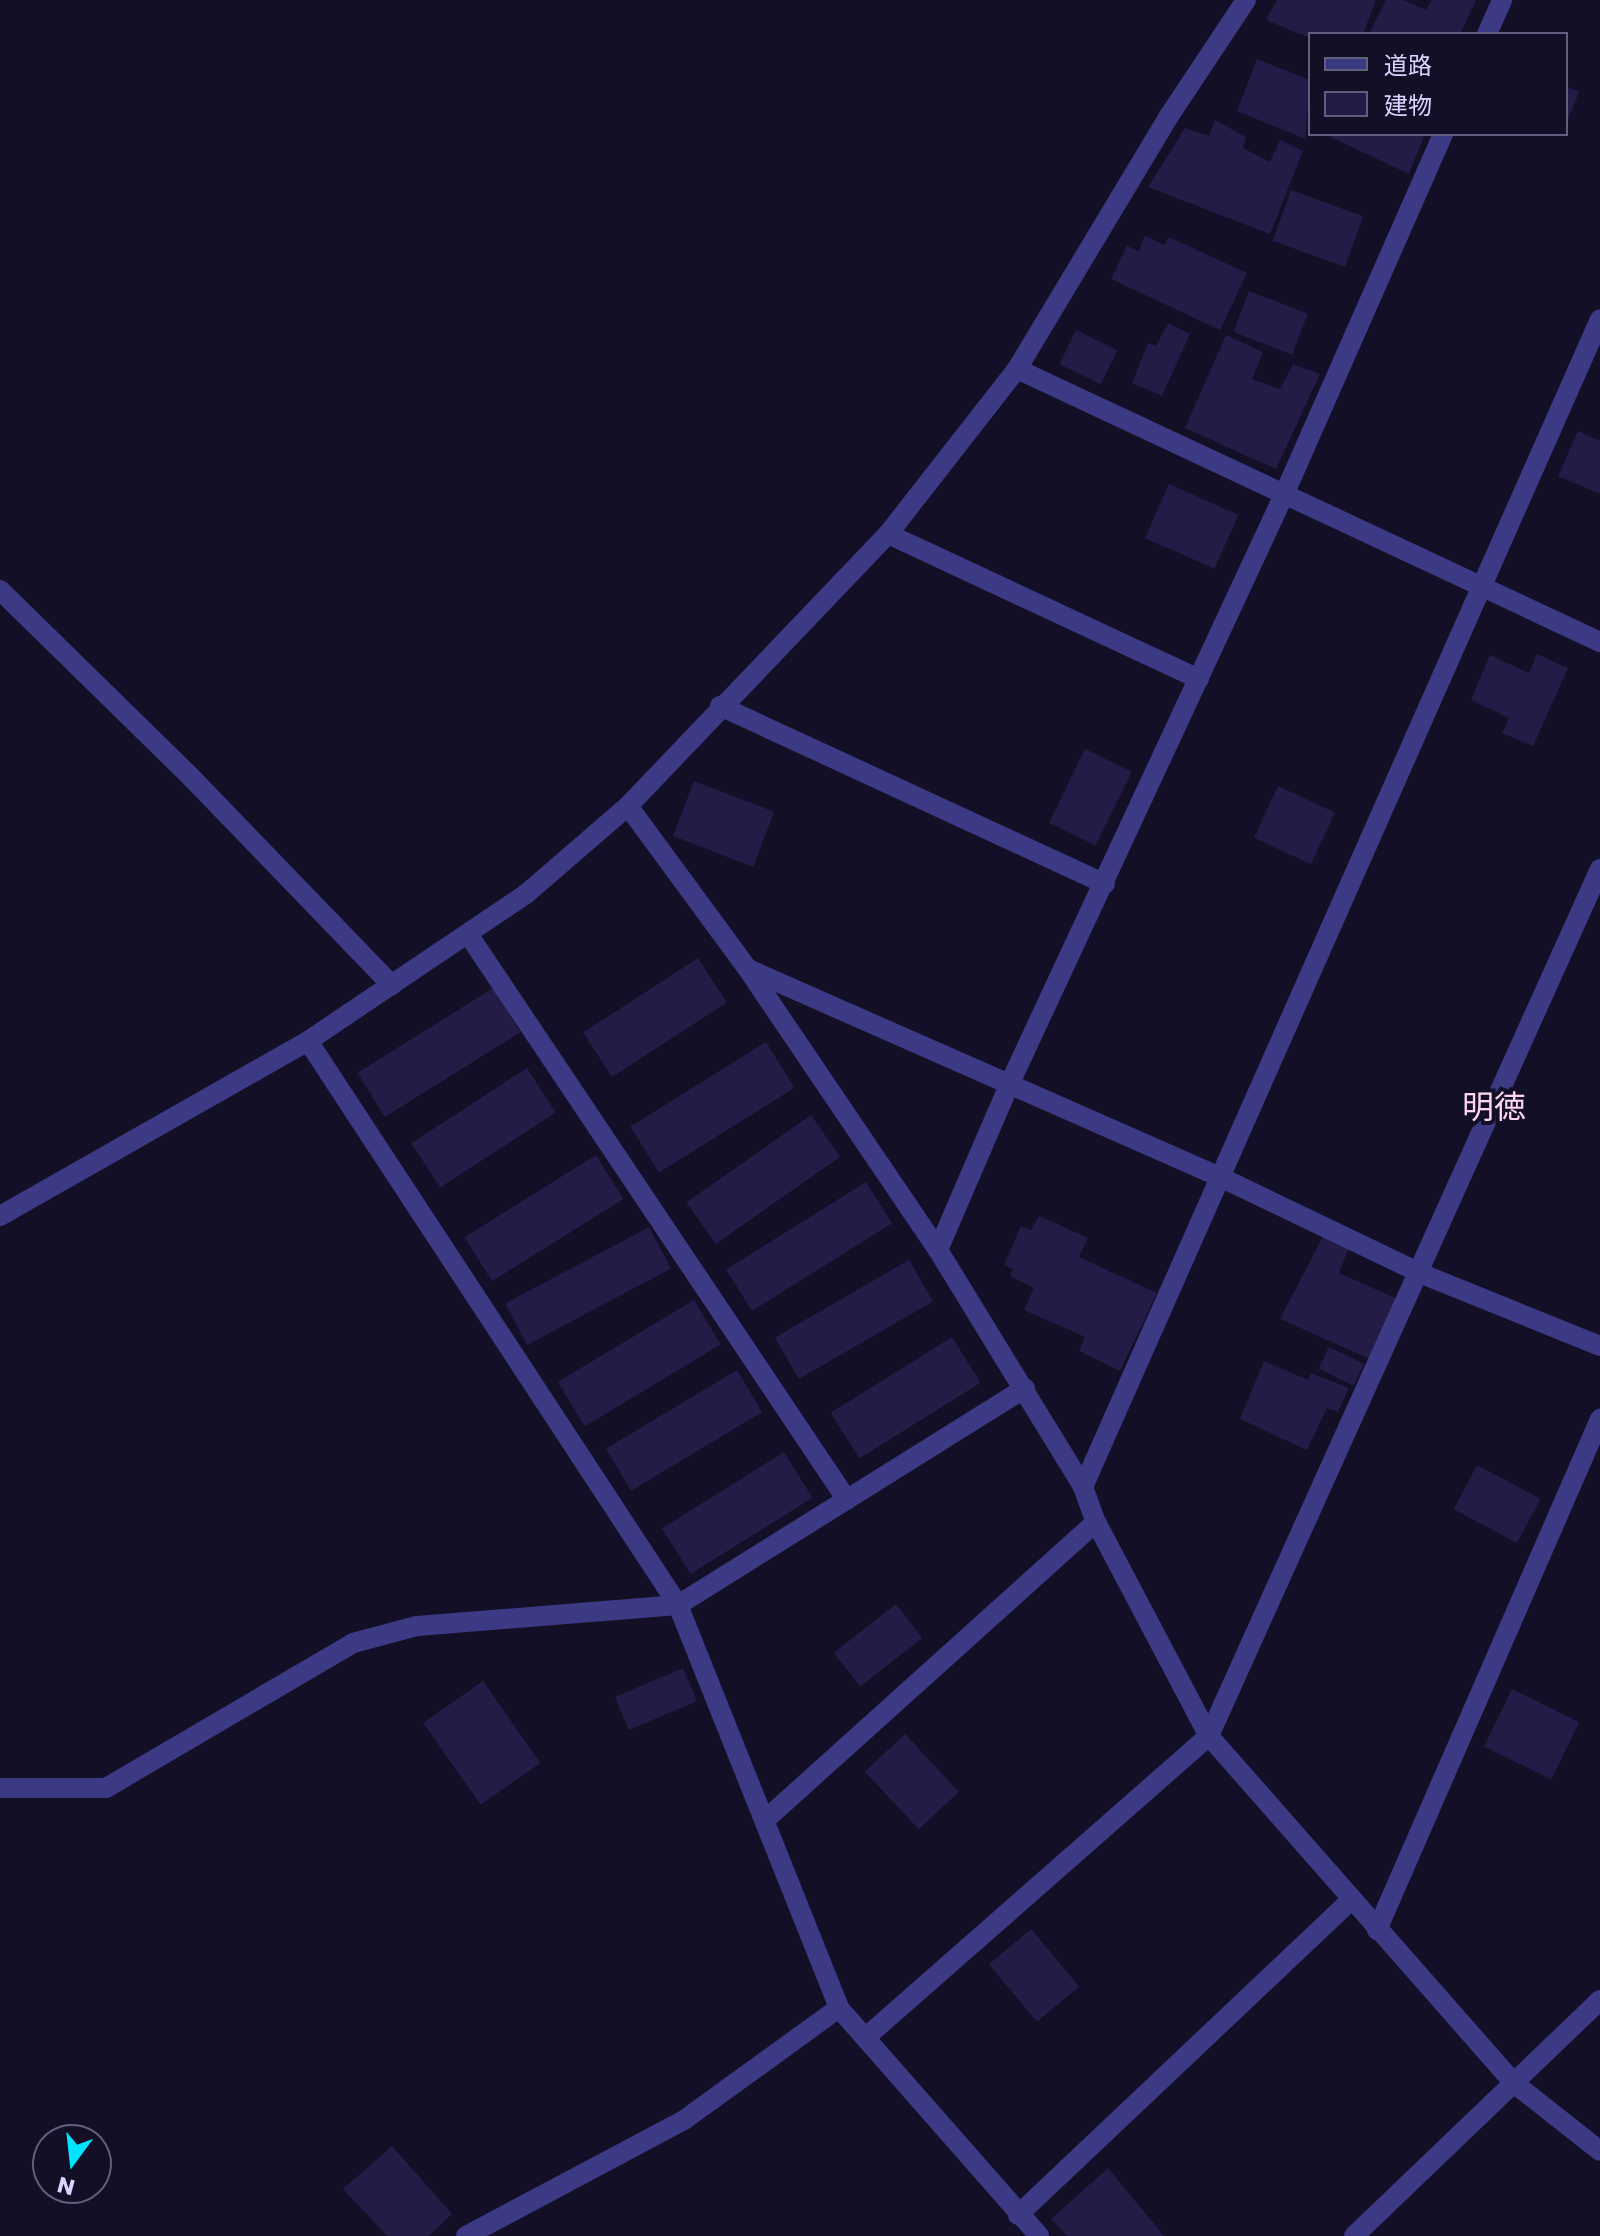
<!DOCTYPE html>
<html>
<head>
<meta charset="utf-8">
<style>
	body { margin:0 }
	#map { position:relative; width:1600px; height:2236px; overflow:hidden; background:#130f26; font-family:Poppins,"Noto Sans JP",sans-serif }
	div>[style] { position:absolute }
	[style*='--x'] { left:calc(var(--x)*1px); top:calc(var(--y)*1px); width:calc(var(--w)*1px); rotate:calc(var(--a)*1deg) }
	.building>* { inset:0; background:#241b47; transform-origin:0 0 }
	.minor>* { height:20px; margin:-10px; padding:0 10px; transform-origin:10px; border-radius:10px; background:#3d3a85 }
	span { translate:-50% -50%; white-space:nowrap; text-align:center; line-height:1.15; -webkit-text-stroke:8px #130f26; paint-order:stroke }
	.quarter-label { font-size:32px; color:#ffd6f0 }
	.legend { position:absolute; left:1308px; top:32px; width:260px; height:104px; box-sizing:border-box; background:#130f26; border:2px solid #625e7d; margin:0; padding:10px 14px; list-style:none; font-size:24px; color:#d9d4ff }
	.legend li { display:flex; align-items:center; gap:16px; height:40px }
	.legend b { width:40px; border:2px solid #625e7d }
	.north { position:absolute; left:32px; top:2124px; width:80px; height:80px; box-sizing:border-box; background:#130f26; border:2px solid #625e7d; border-radius:50%; rotate:195deg; font-size:22px; font-weight:700; line-height:32px; text-align:center; color:#d9d4ff }
	.north::after { content:''; display:block; margin:auto; width:28px; height:36px; background:#00e5ff; clip-path:polygon(50% 0,100% 100%,50% 72%,0 100%) }
</style>
</head>
<body>
<div id="map">
	<div class="building">
		<div style="clip-path:polygon(1277px 0,1376px 0,1363px 34px,1310px 34px,1310px 38px,1266px 20px)"></div>
		<div style="clip-path:polygon(1386px 0,1403px 0,1426px 10px,1432px 0,1476px 0,1460px 34px,1369px 34px)"></div>
		<div style="clip-path:polygon(1257px 59px,1310px 80px,1305px 139px,1237px 111px)"></div>
		<div style="clip-path:polygon(1566px 86px,1579px 92px,1566px 124px)"></div>
		<div style="clip-path:polygon(1215px 120px,1246px 137px,1243px 148px,1270px 162px,1280px 140px,1303px 151px,1270px 234px,1148px 187px,1185px 128px,1209px 136px)"></div>
		<div style="clip-path:polygon(1324px 134px,1425px 134px,1409px 174px)"></div>
		<div style="left:1291px;top:190px;width:77px;height:54px;rotate:20deg"></div>
		<div style="clip-path:polygon(1145px 236px,1164px 245px,1169px 237px,1247px 273px,1220px 330px,1111px 279px,1127px 246px,1139px 251px)"></div>
		<div style="left:1249px;top:291px;width:63px;height:44px;rotate:21deg"></div>
		<div style="clip-path:polygon(1168px 323px,1190px 334px,1162px 396px,1132px 383px,1148px 343px,1156px 346px)"></div>
		<div style="left:1076px;top:330px;width:46px;height:38px;rotate:26deg"></div>
		<div style="clip-path:polygon(1226px 335px,1263px 352px,1252px 379px,1280px 389px,1293px 364px,1320px 374px,1276px 469px,1185px 428px)"></div>
		<div style="clip-path:polygon(1578px 431px,1600px 441px,1600px 494px,1558px 476px)"></div>
		<div style="left:1169px;top:484px;width:76px;height:59px;rotate:24deg"></div>
		<div style="clip-path:polygon(1537px 654px,1568px 668px,1533px 746px,1502px 733px,1509px 718px,1471px 700px,1490px 655px,1529px 673px)"></div>
		<div style="left:1085px;top:749px;width:52px;height:82px;rotate:26deg"></div>
		<div style="left:694px;top:781px;width:86px;height:59px;rotate:21deg"></div>
		<div style="left:1278px;top:786px;width:63px;height:57px;rotate:25deg"></div>
		<div style="left:698px;top:958px;width:53px;height:137px;rotate:57deg"></div>
		<div style="left:493px;top:988px;width:52px;height:160px;rotate:58deg"></div>
		<div style="left:766px;top:1042px;width:54px;height:160px;rotate:58deg"></div>
		<div style="left:527px;top:1068px;width:53px;height:138px;rotate:57deg"></div>
		<div style="left:811px;top:1115px;width:51px;height:152px;rotate:55deg"></div>
		<div style="left:596px;top:1155px;width:52px;height:155px;rotate:58deg"></div>
		<div style="left:866px;top:1182px;width:49px;height:165px;rotate:58deg"></div>
		<div style="clip-path:polygon(1039px 1216px,1088px 1238px,1079px 1257px,1157px 1293px,1120px 1371px,1079px 1351px,1085px 1337px,1024px 1310px,1034px 1288px,1010px 1276px,1013px 1269px,1004px 1265px,1021px 1226px,1031px 1230px)"></div>
		<div style="left:649px;top:1227px;width:47px;height:163px;rotate:62deg"></div>
		<div style="clip-path:polygon(1323px 1236px,1349px 1247px,1339px 1273px,1398px 1299px,1370px 1359px,1280px 1319px)"></div>
		<div style="left:909px;top:1260px;width:48px;height:155px;rotate:60deg"></div>
		<div style="left:694px;top:1300px;width:52px;height:159px;rotate:59deg"></div>
		<div style="left:952px;top:1337px;width:54px;height:143px;rotate:58deg"></div>
		<div style="left:1329px;top:1347px;width:39px;height:24px;rotate:26deg"></div>
		<div style="clip-path:polygon(1264px 1361px,1308px 1380px,1311px 1373px,1349px 1388px,1338px 1412px,1327px 1408px,1307px 1450px,1240px 1419px)"></div>
		<div style="left:737px;top:1370px;width:49px;height:153px;rotate:59deg"></div>
		<div style="left:784px;top:1452px;width:54px;height:144px;rotate:58deg"></div>
		<div style="left:1477px;top:1465px;width:72px;height:50px;rotate:28deg"></div>
		<div style="left:896px;top:1604px;width:43px;height:79px;rotate:52deg"></div>
		<div style="left:683px;top:1668px;width:36px;height:74px;rotate:67deg"></div>
		<div style="left:483px;top:1681px;width:100px;height:73px;rotate:55deg"></div>
		<div style="left:1512px;top:1689px;width:75px;height:64px;rotate:26deg"></div>
		<div style="left:905px;top:1734px;width:79px;height:55px;rotate:47deg"></div>
		<div style="left:1031px;top:1929px;width:75px;height:55px;rotate:50deg"></div>
		<div style="clip-path:polygon(392px 2146px,452px 2214px,429px 2236px,387px 2236px,343px 2189px)"></div>
		<div style="clip-path:polygon(1108px 2168px,1164px 2236px,1067px 2236px,1051px 2219px)"></div>
	</div>
	<div class="minor">
		<div style="--x:1487;--y:34;--w:37;--a:-66"></div>
		<div style="--x:1017;--y:369;--w:644;--a:25.09"></div>
		<div style="--x:888;--y:534;--w:343;--a:25"></div>
		<div style="--x:0;--y:590;--w:262;--a:44.4"></div>
		<div style="--x:187;--y:773;--w:295;--a:46"></div>
		<div style="--x:720;--y:706;--w:424;--a:24.8"></div>
		<div style="--x:628;--y:806;--w:201;--a:53.7"></div>
		<div style="--x:747;--y:968;--w:341;--a:55.9"></div>
		<div style="--x:938;--y:1250;--w:278;--a:58.5"></div>
		<div style="--x:1083;--y:1487;--w:37;--a:70"></div>
		<div style="--x:1096;--y:1522;--w:242;--a:62.2"></div>
		<div style="--x:1209;--y:1736;--w:463;--a:48.7"></div>
		<div style="--x:1515;--y:2084;--w:108;--a:38.2"></div>
		<div style="--x:468;--y:934;--w:681;--a:56.19"></div>
		<div style="--x:748;--y:969;--w:518;--a:23.79"></div>
		<div style="--x:1222;--y:1178;--w:222;--a:25.6"></div>
		<div style="--x:1422;--y:1274;--w:192;--a:22"></div>
		<div style="--x:308;--y:1041;--w:675;--a:56.73"></div>
		<div style="--x:678;--y:1605;--w:434;--a:68.2"></div>
		<div style="--x:839;--y:2008;--w:303;--a:48.7"></div>
		<div style="--x:0;--y:1216;--w:354;--a:-29.6"></div>
		<div style="--x:308;--y:1041;--w:263;--a:-34"></div>
		<div style="--x:526;--y:894;--w:135;--a:-40.8"></div>
		<div style="--x:628;--y:806;--w:376;--a:-46.3"></div>
		<div style="--x:888;--y:534;--w:209;--a:-52"></div>
		<div style="--x:1017;--y:369;--w:295;--a:-59"></div>
		<div style="--x:1169;--y:116;--w:139;--a:-56.4"></div>
		<div style="--x:938;--y:1250;--w:180;--a:-66.7"></div>
		<div style="--x:1009;--y:1085;--w:649;--a:-65.02"></div>
		<div style="--x:1283;--y:497;--w:397;--a:-66.2"></div>
		<div style="--x:1083;--y:1487;--w:1277;--a:-66.12"></div>
		<div style="--x:0;--y:1788;--w:106;--a:0"></div>
		<div style="--x:106;--y:1788;--w:286;--a:-30.4"></div>
		<div style="--x:353;--y:1643;--w:66;--a:-14.9"></div>
		<div style="--x:417;--y:1626;--w:262;--a:-4.6"></div>
		<div style="--x:678;--y:1605;--w:409;--a:-32"></div>
		<div style="--x:765;--y:1820;--w:445;--a:-42"></div>
		<div style="--x:1377;--y:1930;--w:558;--a:-66.42"></div>
		<div style="--x:865;--y:2038;--w:458;--a:-41.3"></div>
		<div style="--x:1209;--y:1736;--w:951;--a:-65.73"></div>
		<div style="--x:1018;--y:2215;--w:458;--a:-43.4"></div>
		<div style="--x:466;--y:2236;--w:247;--a:-28"></div>
		<div style="--x:684;--y:2120;--w:191;--a:-35.9"></div>
		<div style="--x:1354;--y:2236;--w:341;--a:-43.8"></div>
	</div>
	<div class="quarter-label">
		<span style="left:1494px;top:1107px">明徳</span>
	</div>
	<ul class="legend">
	<li><b style="height:10px;background:#3d3a85"></b>道路</li>
	<li><b style="height:22px;background:#241b47"></b>建物</li>
	</ul>
	<div class="north">N</div>
</div>
</body>
</html>
